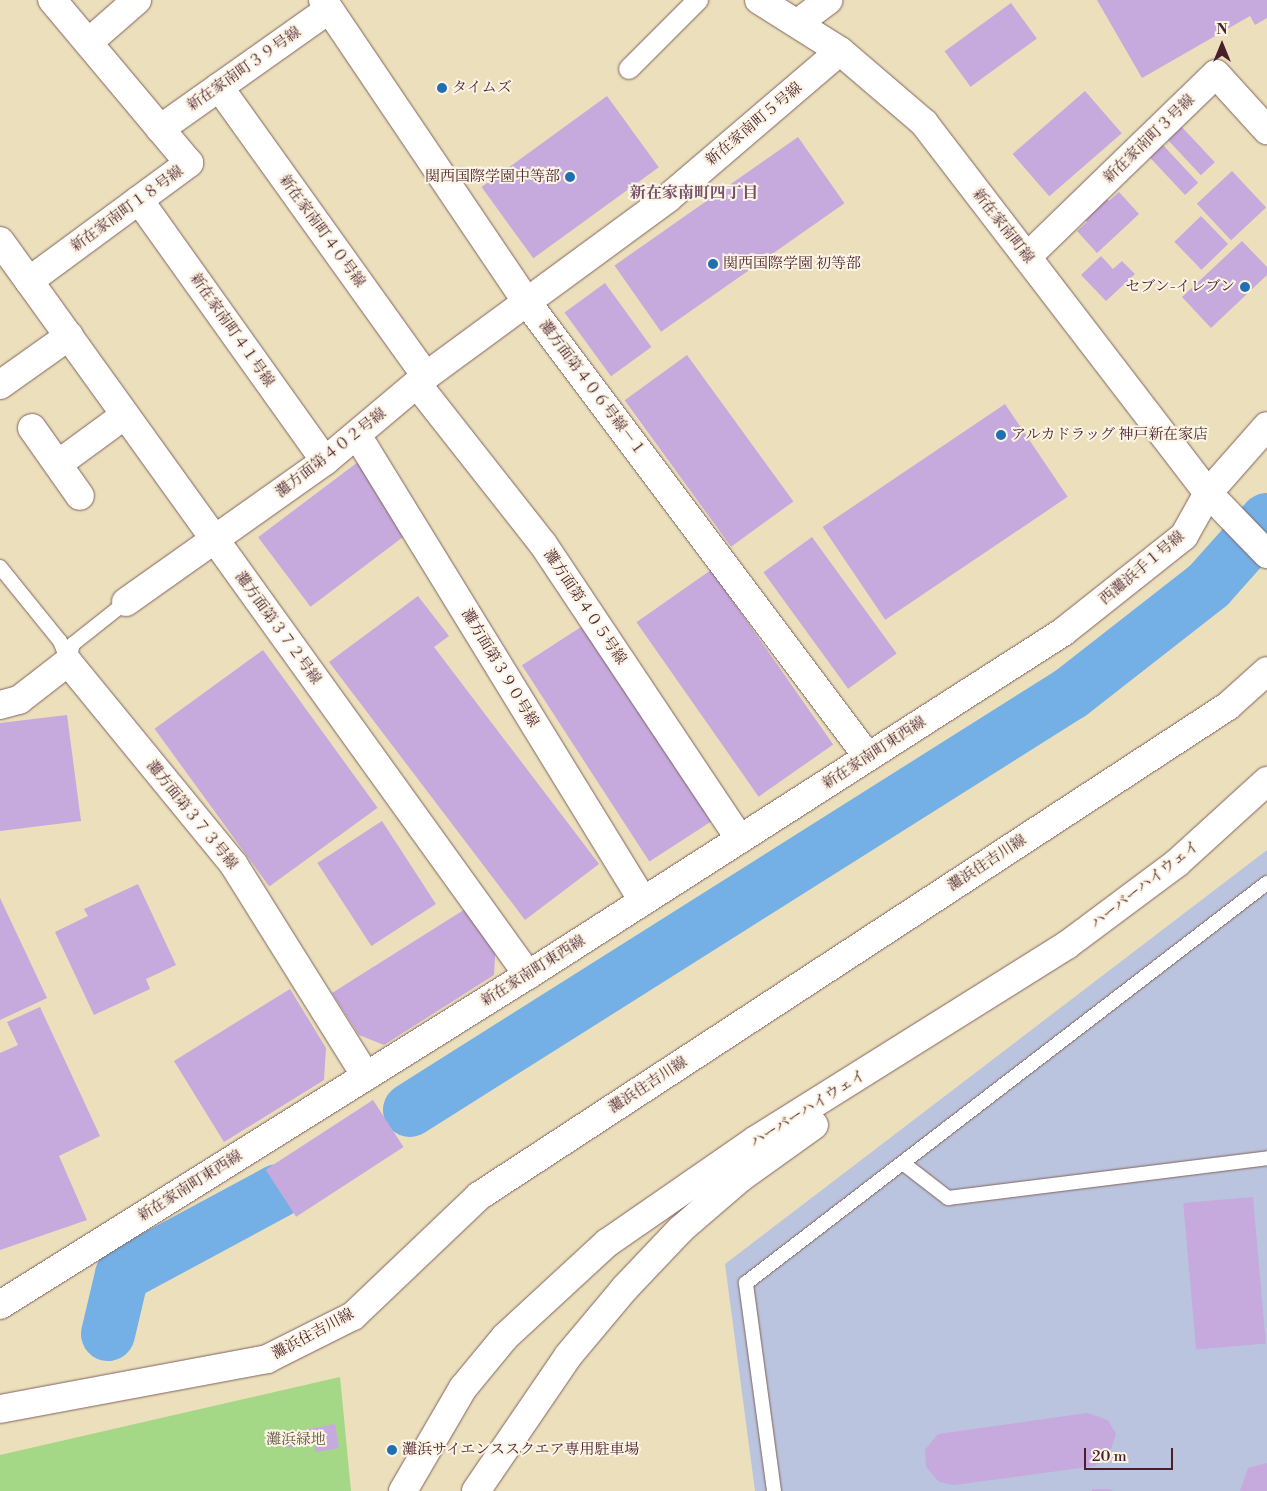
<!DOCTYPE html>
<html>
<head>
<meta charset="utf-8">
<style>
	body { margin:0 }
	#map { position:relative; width:1267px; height:1491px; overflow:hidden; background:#ebdfbc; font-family:"Libre Bodoni","Noto Serif JP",serif }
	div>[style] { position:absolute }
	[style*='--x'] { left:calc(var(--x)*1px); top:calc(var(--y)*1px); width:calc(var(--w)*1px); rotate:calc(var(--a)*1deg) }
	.industrial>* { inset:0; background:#bac4de }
	.green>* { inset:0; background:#a4d786 }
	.river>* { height:54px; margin:-27px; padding:0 27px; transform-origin:27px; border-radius:27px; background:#74afe5 }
	.building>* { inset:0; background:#c6a9dd; transform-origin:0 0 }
	.roads { filter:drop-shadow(0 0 1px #82625e) drop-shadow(0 0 1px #82625e) }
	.service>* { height:14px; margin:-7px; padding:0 7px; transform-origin:7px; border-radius:7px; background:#fff }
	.pedestrian>* { height:20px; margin:-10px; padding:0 10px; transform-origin:10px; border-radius:10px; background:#fff }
	.minor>* { height:28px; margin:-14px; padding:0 14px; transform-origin:14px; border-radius:14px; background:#fff }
	.tertiary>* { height:28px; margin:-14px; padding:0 14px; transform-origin:14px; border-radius:14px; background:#fff }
	.dots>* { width:14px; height:14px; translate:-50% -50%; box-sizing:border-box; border:2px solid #fcf5e5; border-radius:50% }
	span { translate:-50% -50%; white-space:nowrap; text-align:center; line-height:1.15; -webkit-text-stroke:4px #fcf5e5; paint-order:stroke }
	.street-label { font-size:15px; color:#4a1f2b }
	.poi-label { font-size:15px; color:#4a1f2b }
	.left { translate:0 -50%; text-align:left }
	.right { translate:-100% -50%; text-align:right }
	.park-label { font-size:15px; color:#655646 }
	.neighbourhood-label { font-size:16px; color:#754f69; font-weight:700 }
	.north { position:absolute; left:1197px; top:20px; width:50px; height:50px; -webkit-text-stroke:4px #fcf5e5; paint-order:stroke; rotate:0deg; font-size:14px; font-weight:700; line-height:20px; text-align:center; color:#4a1f2b }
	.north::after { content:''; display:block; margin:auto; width:18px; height:22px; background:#4a1f2b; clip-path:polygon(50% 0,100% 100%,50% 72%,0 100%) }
	.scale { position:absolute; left:1084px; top:1448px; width:89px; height:22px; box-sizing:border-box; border:2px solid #4a1f2b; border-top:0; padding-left:6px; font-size:15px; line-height:18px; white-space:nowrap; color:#4a1f2b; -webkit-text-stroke:4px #fcf5e5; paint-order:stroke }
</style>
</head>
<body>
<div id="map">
	<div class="industrial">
		<div style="clip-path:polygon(1267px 850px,1267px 1491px,755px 1491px,725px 1264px)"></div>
	</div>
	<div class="green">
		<div style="clip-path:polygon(340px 1377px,351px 1491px,0 1491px,0 1455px)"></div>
	</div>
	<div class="river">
		<div style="--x:410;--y:1110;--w:782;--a:-32.25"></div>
		<div style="--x:1071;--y:693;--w:175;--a:-38"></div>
		<div style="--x:1209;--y:585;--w:87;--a:-48.3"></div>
		<div style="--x:108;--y:1334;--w:61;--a:-76.7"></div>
		<div style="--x:122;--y:1275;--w:177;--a:-28.3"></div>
	</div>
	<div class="building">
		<div style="clip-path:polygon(1097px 0,1267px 0,1267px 18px,1255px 25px,1250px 16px,1142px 78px)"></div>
		<div style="left:1011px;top:3px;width:44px;height:82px;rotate:54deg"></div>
		<div style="left:1085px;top:91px;width:56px;height:96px;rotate:49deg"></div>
		<div style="left:607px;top:96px;width:88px;height:155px;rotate:54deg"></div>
		<div style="left:1180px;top:125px;width:51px;height:19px;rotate:47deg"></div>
		<div style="left:798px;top:137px;width:81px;height:224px;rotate:55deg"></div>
		<div style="left:1162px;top:144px;width:53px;height:18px;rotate:47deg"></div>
		<div style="left:1232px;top:171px;width:50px;height:48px;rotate:47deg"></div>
		<div style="clip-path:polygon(1119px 192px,1139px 214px,1097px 253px,1077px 231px,1087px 222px,1082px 217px,1104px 196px,1109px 201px)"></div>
		<div style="left:1201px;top:216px;width:39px;height:37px;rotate:46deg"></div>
		<div style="clip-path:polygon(1242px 241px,1267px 267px,1267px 275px,1211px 328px,1182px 297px)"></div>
		<div style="clip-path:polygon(1101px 256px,1113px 269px,1122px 261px,1135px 274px,1106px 301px,1081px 275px)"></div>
		<div style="left:605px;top:283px;width:79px;height:50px;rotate:54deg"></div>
		<div style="left:687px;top:355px;width:181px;height:77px;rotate:54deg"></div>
		<div style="left:1005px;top:404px;width:112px;height:220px;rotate:56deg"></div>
		<div style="left:358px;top:462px;width:87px;height:125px;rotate:53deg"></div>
		<div style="left:812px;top:537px;width:144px;height:60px;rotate:54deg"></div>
		<div style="left:711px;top:570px;width:213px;height:91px;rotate:55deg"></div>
		<div style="clip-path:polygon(418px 596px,449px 636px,434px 647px,599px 864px,525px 920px,329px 662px)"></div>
		<div style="left:584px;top:625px;width:234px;height:74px;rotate:57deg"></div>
		<div style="left:263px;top:650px;width:195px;height:134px;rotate:54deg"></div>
		<div style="clip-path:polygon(67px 715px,81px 821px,0 831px,0 723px)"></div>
		<div style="left:382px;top:821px;width:99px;height:77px;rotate:57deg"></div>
		<div style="clip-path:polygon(138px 884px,176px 965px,146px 979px,150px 989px,94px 1015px,55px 932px,88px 916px,84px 909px)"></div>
		<div style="clip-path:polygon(0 898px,47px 998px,0 1020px)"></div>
		<div style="clip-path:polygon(470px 906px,496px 940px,494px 975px,384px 1045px,359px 1035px,332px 993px)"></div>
		<div style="clip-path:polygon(290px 989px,326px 1048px,324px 1080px,224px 1142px,174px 1061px)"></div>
		<div style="clip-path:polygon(40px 1007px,100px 1136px,59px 1156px,87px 1220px,0 1250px,0 1053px,18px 1045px,7px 1022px)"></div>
		<div style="left:373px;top:1100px;width:56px;height:128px;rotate:57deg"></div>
		<div style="left:1253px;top:1197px;width:147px;height:70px;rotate:85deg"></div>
		<div style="clip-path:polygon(1087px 1413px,1108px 1420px,1116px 1434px,1109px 1455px,1095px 1466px,954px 1485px,939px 1482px,926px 1467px,925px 1450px,938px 1434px)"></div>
		<div style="clip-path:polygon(335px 1424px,339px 1448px,316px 1452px,314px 1443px,284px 1448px,282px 1434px)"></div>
		<div style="clip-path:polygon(1267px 1463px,1267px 1491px,1240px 1491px,1248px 1468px)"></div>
		<div style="clip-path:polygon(1092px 1489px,1109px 1489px,1113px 1491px,1092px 1491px)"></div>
	</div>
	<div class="roads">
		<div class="service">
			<div style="--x:0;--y:567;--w:95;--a:51"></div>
			<div style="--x:60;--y:641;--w:22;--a:69"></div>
			<div style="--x:68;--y:662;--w:19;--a:-74"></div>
			<div style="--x:73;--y:644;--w:68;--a:-38.4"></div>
			<div style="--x:904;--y:1164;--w:56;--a:37.7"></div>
			<div style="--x:948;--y:1198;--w:321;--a:-7.1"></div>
			<div style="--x:774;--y:1491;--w:210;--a:-97.7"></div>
			<div style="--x:746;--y:1283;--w:657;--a:-37.52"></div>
		</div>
		<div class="pedestrian">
			<div style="--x:629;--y:69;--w:98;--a:-45"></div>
		</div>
		<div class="minor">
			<div style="--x:323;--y:0;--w:363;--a:56"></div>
			<div style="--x:526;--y:301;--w:570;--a:53.13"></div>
			<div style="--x:798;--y:23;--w:38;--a:-37"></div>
			<div style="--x:89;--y:42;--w:64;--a:-41.2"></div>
			<div style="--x:219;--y:87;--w:355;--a:54.4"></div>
			<div style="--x:160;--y:129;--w:206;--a:-35.3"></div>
			<div style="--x:139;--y:200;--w:320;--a:54.5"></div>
			<div style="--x:0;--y:241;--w:49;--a:54.1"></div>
			<div style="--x:29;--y:281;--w:199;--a:-36.4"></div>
			<div style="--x:189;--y:163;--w:213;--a:-130"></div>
			<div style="--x:1027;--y:257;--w:263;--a:-44.1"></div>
			<div style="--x:1216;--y:74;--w:76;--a:47.7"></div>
			<div style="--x:29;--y:281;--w:855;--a:54.28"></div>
			<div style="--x:417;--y:384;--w:204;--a:51.8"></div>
			<div style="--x:543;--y:544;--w:355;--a:56.3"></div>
			<div style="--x:0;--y:385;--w:85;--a:-35.4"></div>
			<div style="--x:32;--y:428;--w:83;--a:54.8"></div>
			<div style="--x:357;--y:435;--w:547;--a:58.46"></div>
			<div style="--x:58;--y:464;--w:83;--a:-36.2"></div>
			<div style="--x:126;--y:602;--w:244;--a:-35.3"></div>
			<div style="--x:325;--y:461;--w:132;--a:-40.1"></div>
			<div style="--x:426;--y:376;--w:300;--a:-36.3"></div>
			<div style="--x:668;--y:198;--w:226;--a:-40.5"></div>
			<div style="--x:0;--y:705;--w:20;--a:-15"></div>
			<div style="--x:19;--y:700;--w:62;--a:-37.8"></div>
			<div style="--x:68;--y:662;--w:262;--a:50.7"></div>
			<div style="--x:234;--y:865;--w:249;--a:58"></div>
			<div style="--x:0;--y:1305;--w:623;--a:-32.01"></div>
			<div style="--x:528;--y:975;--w:636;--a:-32.66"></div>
			<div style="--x:1063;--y:632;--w:154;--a:-38.4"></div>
			<div style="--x:1184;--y:536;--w:49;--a:-60.8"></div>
		</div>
		<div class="tertiary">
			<div style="--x:759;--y:0;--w:96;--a:32.2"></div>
			<div style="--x:840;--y:51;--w:111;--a:40.6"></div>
			<div style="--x:924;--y:123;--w:466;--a:52.5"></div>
			<div style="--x:1208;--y:493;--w:85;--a:46"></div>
			<div style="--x:1208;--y:493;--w:89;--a:-48.6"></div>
			<div style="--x:0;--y:1409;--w:272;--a:-10.6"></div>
			<div style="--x:267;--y:1359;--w:96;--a:-26.6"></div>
			<div style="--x:353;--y:1316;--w:174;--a:-43.6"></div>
			<div style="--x:479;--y:1196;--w:895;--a:-33.19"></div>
			<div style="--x:1228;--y:706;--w:52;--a:-41.9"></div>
			<div style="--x:403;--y:1491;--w:119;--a:-59.8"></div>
			<div style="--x:463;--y:1388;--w:66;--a:-50.5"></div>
			<div style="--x:505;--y:1337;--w:139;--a:-42.7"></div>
			<div style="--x:607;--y:1243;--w:181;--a:-34.7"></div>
			<div style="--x:756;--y:1140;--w:367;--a:-32.1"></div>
			<div style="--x:1067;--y:945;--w:137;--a:-36.7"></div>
			<div style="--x:1177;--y:863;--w:122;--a:-42.3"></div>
			<div style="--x:476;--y:1491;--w:163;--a:-55.7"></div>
			<div style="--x:568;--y:1356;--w:89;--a:-50"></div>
			<div style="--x:625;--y:1288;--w:81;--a:-46.5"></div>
			<div style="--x:681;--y:1229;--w:78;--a:-40.8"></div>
			<div style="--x:740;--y:1178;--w:91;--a:-35.6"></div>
		</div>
	</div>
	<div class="dots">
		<div style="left:442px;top:88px;background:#1f6fb2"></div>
		<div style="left:570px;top:177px;background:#1f6fb2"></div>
		<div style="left:713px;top:264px;background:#1f6fb2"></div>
		<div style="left:1245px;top:287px;background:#1f6fb2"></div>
		<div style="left:1001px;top:435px;background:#1f6fb2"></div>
		<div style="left:392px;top:1450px;background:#1f6fb2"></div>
	</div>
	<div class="street-label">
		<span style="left:244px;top:69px;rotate:-35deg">新在家南町３９号線</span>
		<span style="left:754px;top:124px;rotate:-40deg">新在家南町５号線</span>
		<span style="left:1149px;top:139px;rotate:-44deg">新在家南町３号線</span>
		<span style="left:127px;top:209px;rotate:-36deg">新在家南町１８号線</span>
		<span style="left:1003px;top:226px;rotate:52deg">新在家南町線</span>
		<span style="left:322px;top:231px;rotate:54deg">新在家南町４０号線</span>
		<span style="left:232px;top:330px;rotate:55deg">新在家南町４１号線</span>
		<span style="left:592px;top:388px;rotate:53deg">灘方面第４０６号線－１</span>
		<span style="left:331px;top:453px;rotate:-38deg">灘方面第４０２号線</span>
		<span style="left:1142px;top:568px;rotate:-40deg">西灘浜手１号線</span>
		<span style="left:585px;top:607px;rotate:56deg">灘方面第４０５号線</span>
		<span style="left:278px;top:628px;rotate:54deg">灘方面第３７２号線</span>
		<span style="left:500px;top:668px;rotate:59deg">灘方面第３９０号線</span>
		<span style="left:874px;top:753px;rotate:-33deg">新在家南町東西線</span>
		<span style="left:192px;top:815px;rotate:51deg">灘方面第３７３号線</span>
		<span style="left:987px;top:863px;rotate:-33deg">灘浜住吉川線</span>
		<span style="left:1145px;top:885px;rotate:-38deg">ハーバーハイウェイ</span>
		<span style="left:533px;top:971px;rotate:-32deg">新在家南町東西線</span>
		<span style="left:648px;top:1085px;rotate:-33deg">灘浜住吉川線</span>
		<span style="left:808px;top:1109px;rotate:-32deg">ハーバーハイウェイ</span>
		<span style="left:190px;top:1186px;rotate:-32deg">新在家南町東西線</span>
		<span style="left:313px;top:1334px;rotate:-28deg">灘浜住吉川線</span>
	</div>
	<div class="poi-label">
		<span class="left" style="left:452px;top:88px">タイムズ</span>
		<span class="right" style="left:560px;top:177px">関西国際学園中等部</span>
		<span class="left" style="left:723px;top:264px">関西国際学園 初等部</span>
		<span class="right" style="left:1235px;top:287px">セブン-イレブン</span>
		<span class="left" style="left:1011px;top:435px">アルカドラッグ 神戸新在家店</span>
		<span class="left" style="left:402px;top:1450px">灘浜サイエンススクエア専用駐車場</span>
	</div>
	<div class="park-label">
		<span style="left:296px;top:1440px">灘浜緑地</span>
	</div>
	<div class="neighbourhood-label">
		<span style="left:694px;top:193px">新在家南町四丁目</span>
	</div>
	<div class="north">N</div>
	<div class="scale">20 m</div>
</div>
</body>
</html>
